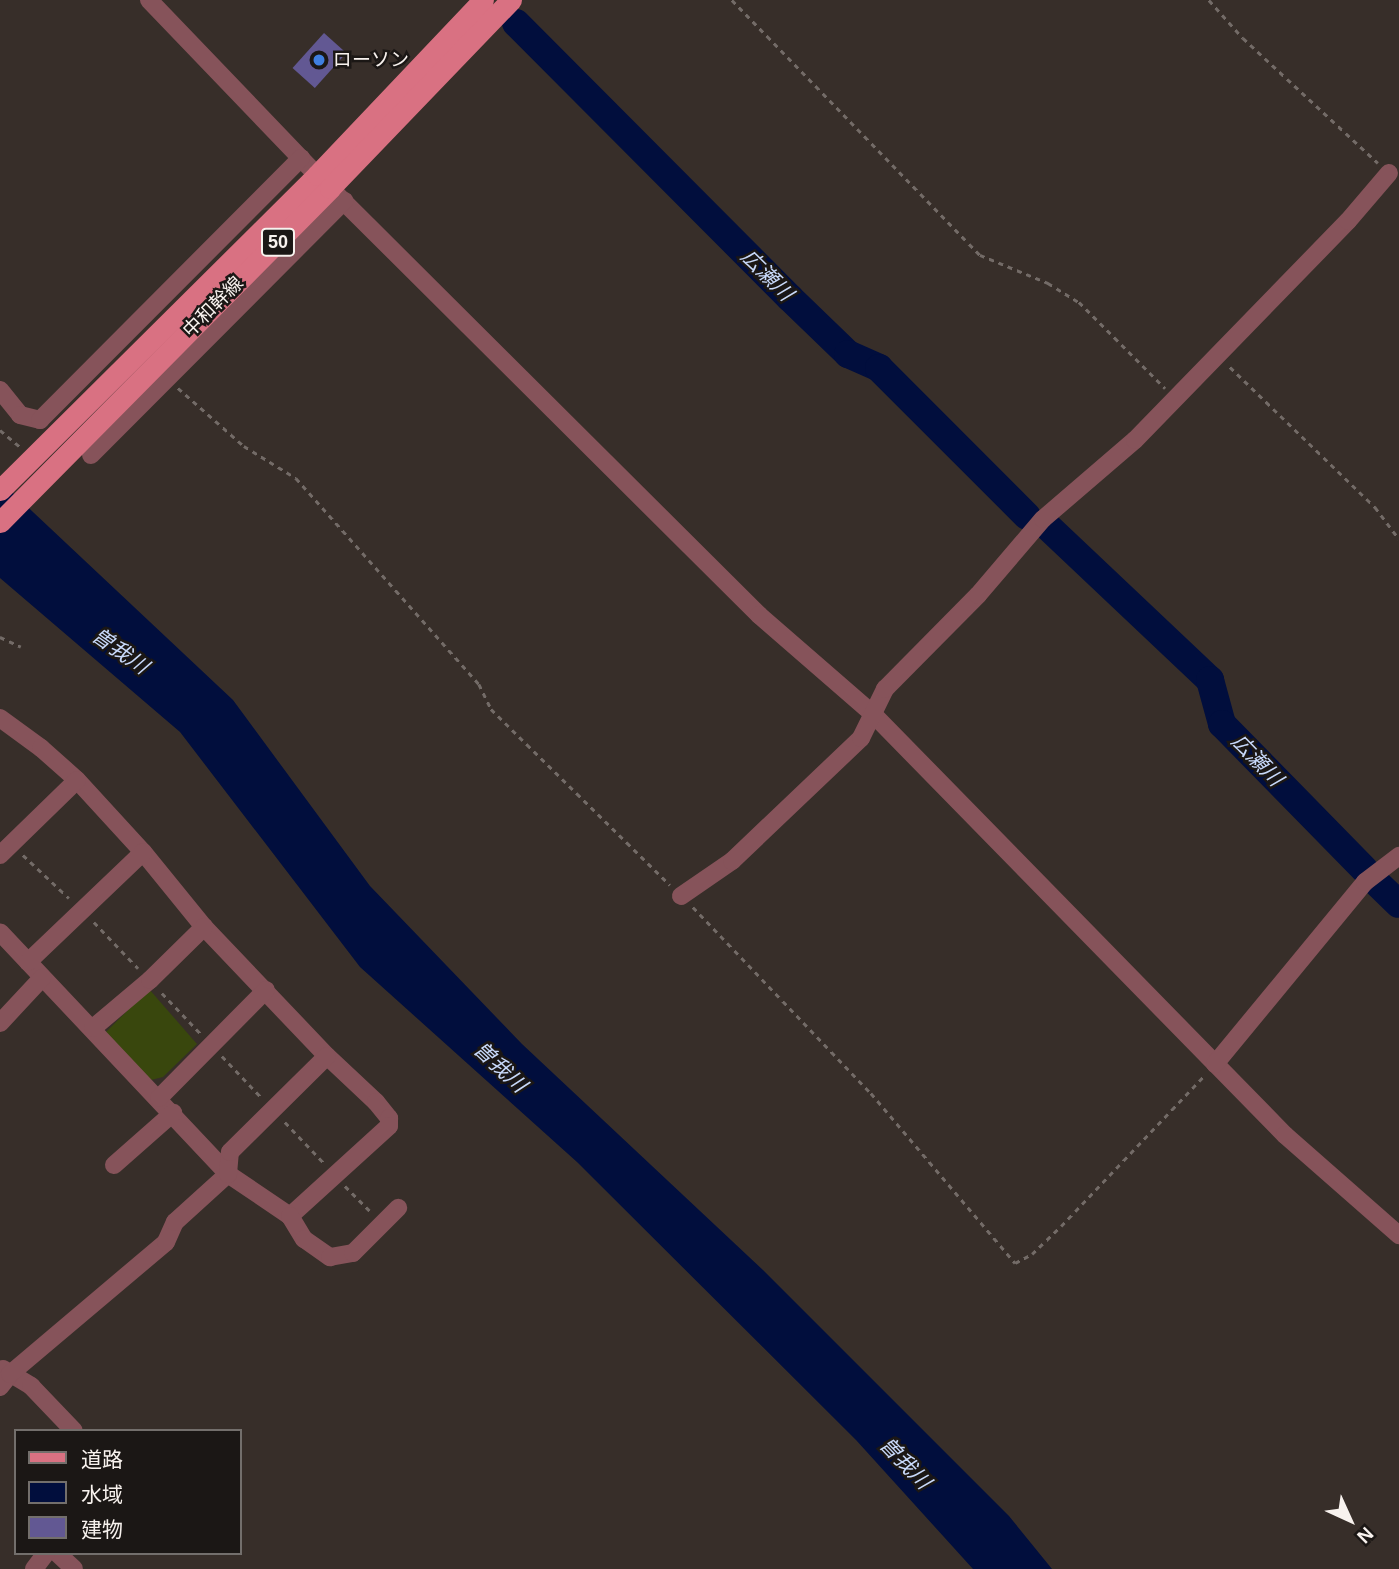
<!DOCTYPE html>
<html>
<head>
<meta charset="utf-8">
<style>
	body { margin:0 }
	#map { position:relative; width:1399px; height:1569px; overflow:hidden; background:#372e29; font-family:Arial,"Noto Sans JP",sans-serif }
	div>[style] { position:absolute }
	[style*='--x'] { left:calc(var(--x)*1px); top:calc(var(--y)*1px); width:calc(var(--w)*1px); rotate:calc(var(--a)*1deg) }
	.green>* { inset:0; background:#39470d }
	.water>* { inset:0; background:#010e3d }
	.river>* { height:28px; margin:-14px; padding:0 14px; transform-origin:14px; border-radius:14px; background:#010e3d }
	.building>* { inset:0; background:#625893; transform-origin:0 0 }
	.path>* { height:2.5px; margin-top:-1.25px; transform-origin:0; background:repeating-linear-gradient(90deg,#736b67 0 5px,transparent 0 10px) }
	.street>* { height:18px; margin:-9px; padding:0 9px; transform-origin:9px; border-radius:9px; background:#86535a }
	.primary>* { height:21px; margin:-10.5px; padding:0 10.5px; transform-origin:10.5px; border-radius:10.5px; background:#d97182 }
	.dots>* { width:19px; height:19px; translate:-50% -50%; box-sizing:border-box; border:4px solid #1b1715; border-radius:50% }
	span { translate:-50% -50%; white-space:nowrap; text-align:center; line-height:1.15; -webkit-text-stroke:5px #1b1715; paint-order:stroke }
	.shield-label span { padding:2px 5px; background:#1b1715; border:2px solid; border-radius:5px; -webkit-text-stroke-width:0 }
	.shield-label { font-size:18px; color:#f8f2ee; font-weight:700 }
	.poi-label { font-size:19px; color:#f8f2ee }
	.left { translate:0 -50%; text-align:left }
	.street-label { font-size:19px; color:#f8f2ee }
	.water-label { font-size:21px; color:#c8d9fa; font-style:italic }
	.legend { position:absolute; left:14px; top:1429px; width:228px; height:126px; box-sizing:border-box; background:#1b1715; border:2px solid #736f6c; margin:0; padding:9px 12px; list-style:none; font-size:21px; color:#f8f2ee }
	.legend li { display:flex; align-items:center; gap:14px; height:35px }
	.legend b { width:35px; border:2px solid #736f6c }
	.north { position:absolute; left:1315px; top:1485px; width:70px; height:70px; -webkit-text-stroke:5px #1b1715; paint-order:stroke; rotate:135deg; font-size:19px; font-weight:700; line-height:28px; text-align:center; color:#f8f2ee }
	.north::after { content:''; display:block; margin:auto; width:24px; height:32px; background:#f8f2ee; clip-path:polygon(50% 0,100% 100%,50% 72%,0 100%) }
</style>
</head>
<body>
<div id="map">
	<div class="green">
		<div style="clip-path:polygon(149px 989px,197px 1044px,163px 1077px,147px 1081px,103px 1035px)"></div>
	</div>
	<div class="water">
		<div style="clip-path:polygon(0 481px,233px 700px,370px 886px,522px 1044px,764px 1271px,1009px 1516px,1052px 1569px,973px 1569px,856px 1440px,577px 1162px,360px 967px,180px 732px,0 578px)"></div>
	</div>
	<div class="river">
		<div style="--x:516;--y:23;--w:388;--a:45.1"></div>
		<div style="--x:790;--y:298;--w:81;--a:44"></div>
		<div style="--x:848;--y:354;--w:34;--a:24"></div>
		<div style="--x:879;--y:368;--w:209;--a:45"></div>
		<div style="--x:1046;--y:525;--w:226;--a:43.4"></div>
		<div style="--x:1210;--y:680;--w:46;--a:74.7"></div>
		<div style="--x:1222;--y:724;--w:203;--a:45.6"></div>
		<div style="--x:1377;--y:883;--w:30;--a:44"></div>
	</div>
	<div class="building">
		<div style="left:324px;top:33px;width:30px;height:47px;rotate:42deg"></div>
	</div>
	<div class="path">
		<div style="--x:732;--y:0;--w:356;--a:45.8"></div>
		<div style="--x:980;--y:255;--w:74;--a:22.4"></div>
		<div style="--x:1048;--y:283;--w:36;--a:32"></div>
		<div style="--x:1079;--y:302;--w:122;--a:45"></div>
		<div style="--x:1209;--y:0;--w:51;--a:48.2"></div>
		<div style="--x:1243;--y:38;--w:184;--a:42.8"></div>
		<div style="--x:1230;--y:367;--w:202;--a:44"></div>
		<div style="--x:1375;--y:507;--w:40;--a:53"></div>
		<div style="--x:178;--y:388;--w:88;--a:41.3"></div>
		<div style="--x:244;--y:446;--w:61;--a:31.6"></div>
		<div style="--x:296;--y:478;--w:276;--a:48.4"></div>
		<div style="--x:479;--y:684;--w:28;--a:64"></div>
		<div style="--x:491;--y:709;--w:251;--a:44.5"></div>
		<div style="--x:0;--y:430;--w:26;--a:40"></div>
		<div style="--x:0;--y:637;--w:23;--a:25"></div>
		<div style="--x:23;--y:855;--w:63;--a:43.1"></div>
		<div style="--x:693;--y:907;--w:257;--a:46.3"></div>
		<div style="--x:871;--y:1093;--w:223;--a:49.7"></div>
		<div style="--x:1015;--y:1263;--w:19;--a:-28"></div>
		<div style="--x:1032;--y:1254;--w:40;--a:-44"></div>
		<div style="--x:1061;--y:1226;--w:206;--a:-46.4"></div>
		<div style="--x:94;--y:922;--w:64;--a:46.3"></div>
		<div style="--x:162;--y:993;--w:57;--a:46.4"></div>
		<div style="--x:222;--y:1056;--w:57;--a:46.4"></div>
		<div style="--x:285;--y:1122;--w:57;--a:46.4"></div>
		<div style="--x:345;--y:1186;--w:35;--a:45"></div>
	</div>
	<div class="street">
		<div style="--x:149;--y:0;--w:243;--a:46.2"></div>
		<div style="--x:317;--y:175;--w:624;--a:44.87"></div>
		<div style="--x:759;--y:615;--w:151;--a:41"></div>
		<div style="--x:873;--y:714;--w:589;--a:45.62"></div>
		<div style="--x:1285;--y:1135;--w:152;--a:41.3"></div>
		<div style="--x:0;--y:390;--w:32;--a:51"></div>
		<div style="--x:20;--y:415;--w:21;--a:14"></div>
		<div style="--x:40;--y:420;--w:370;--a:-45.1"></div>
		<div style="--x:91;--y:455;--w:359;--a:-45.1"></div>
		<div style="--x:0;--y:718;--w:51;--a:36.2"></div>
		<div style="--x:41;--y:748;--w:48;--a:41.6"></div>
		<div style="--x:77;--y:780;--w:98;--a:47.5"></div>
		<div style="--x:143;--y:852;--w:97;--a:50.9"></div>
		<div style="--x:204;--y:927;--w:178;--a:46.4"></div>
		<div style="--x:327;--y:1056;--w:67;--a:43.2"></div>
		<div style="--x:376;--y:1102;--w:21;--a:51"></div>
		<div style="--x:389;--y:1118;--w:8;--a:90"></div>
		<div style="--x:389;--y:1126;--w:134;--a:137.7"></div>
		<div style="--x:290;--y:1216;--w:75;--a:-145.9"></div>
		<div style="--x:228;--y:1174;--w:332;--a:-133.3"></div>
		<div style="--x:0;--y:855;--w:107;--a:-44.2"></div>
		<div style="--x:681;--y:896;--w:62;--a:-34.5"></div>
		<div style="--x:732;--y:861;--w:178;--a:-43.6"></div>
		<div style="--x:861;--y:738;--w:55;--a:-63.9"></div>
		<div style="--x:885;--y:689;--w:132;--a:-45.3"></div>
		<div style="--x:978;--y:595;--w:100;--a:-49.5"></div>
		<div style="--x:1043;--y:519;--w:121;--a:-40.7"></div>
		<div style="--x:1135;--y:440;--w:305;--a:-45.8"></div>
		<div style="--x:1348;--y:221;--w:63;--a:-49.5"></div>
		<div style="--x:28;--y:962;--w:159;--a:-43.7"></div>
		<div style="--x:0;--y:1023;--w:62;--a:-47"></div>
		<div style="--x:93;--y:1028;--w:75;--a:-40.1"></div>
		<div style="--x:150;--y:980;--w:76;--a:-44.5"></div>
		<div style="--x:1215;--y:1064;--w:236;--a:-50.5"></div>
		<div style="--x:1365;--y:882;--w:43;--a:-37.4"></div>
		<div style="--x:159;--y:1098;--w:152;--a:-45.3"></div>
		<div style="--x:114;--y:1165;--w:79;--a:-41.4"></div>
		<div style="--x:290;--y:1216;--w:27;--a:59"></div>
		<div style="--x:304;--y:1239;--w:32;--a:35"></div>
		<div style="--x:330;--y:1257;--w:23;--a:-10"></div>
		<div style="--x:353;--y:1253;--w:64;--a:-45"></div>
		<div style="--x:3;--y:1369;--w:33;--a:31"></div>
		<div style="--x:31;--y:1386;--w:62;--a:46.3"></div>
		<div style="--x:0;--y:1387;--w:16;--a:-52"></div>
		<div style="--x:10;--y:1374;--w:204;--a:-40.2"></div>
		<div style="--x:166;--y:1242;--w:22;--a:-66"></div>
		<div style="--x:175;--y:1222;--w:72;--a:-42.2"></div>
		<div style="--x:228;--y:1174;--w:22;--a:-85"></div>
		<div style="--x:230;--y:1152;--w:136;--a:-44.7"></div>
		<div style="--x:57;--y:1553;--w:23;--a:43"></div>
		<div style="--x:34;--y:1569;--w:20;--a:-53"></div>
	</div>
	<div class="primary">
		<div style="--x:0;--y:490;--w:447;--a:-44.8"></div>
		<div style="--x:317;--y:175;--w:241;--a:-46.5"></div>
		<div style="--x:0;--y:522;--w:470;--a:-45.3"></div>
		<div style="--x:330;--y:188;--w:261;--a:-46.1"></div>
	</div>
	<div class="dots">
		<div style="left:319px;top:60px;background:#3f7fe0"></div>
	</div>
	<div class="shield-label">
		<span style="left:278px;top:242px">50</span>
	</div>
	<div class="poi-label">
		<span class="left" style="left:333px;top:60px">ローソン</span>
	</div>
	<div class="street-label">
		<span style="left:213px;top:307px;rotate:-45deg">中和幹線</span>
	</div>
	<div class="water-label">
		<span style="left:767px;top:275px;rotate:45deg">広瀬川</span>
		<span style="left:120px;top:651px;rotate:35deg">曽我川</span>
		<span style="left:1257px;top:760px;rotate:46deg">広瀬川</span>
		<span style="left:500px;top:1067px;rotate:43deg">曽我川</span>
		<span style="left:905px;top:1463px;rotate:46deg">曽我川</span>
	</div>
	<ul class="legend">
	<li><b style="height:9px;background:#d97182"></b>道路</li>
	<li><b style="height:19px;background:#010e3d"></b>水域</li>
	<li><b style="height:19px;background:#625893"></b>建物</li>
	</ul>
	<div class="north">N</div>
</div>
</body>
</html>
